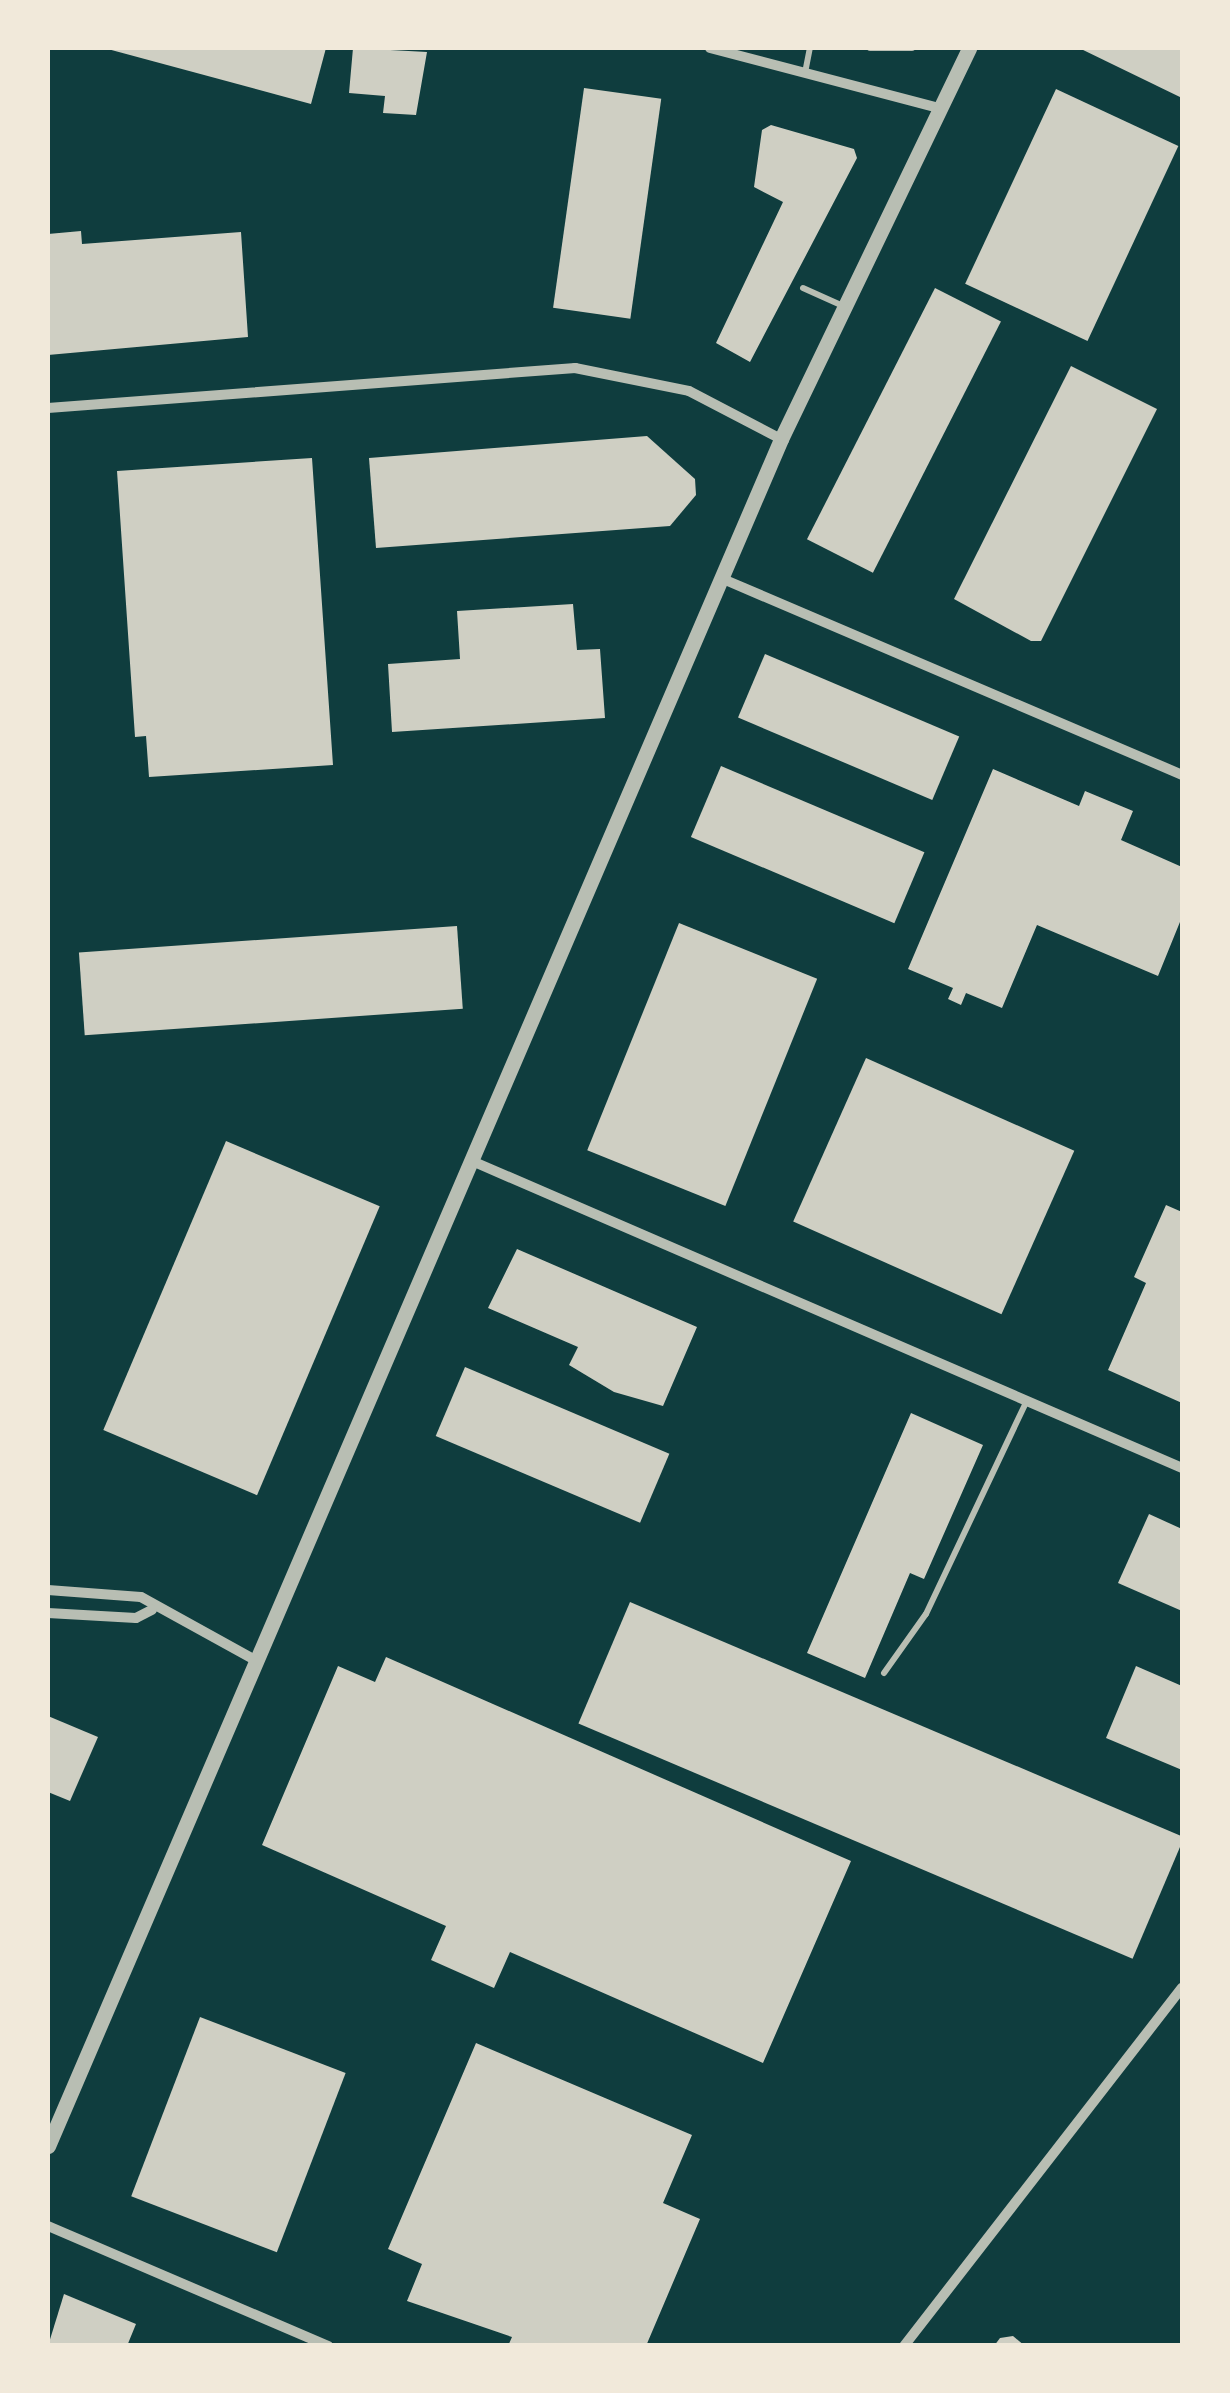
<!DOCTYPE html>
<html>
<head>
<meta charset="utf-8">
<style>
	body { margin:0 }
	#map { position:relative; width:1230px; height:2393px; overflow:hidden; background:#0f3d3e; font-family:"Nunito Sans",sans-serif }
	div>[style] { position:absolute }
	[style*='--x'] { left:calc(var(--x)*1px); top:calc(var(--y)*1px); width:calc(var(--w)*1px); rotate:calc(var(--a)*1deg) }
	.building>* { inset:0; background:#cfcfc3; transform-origin:0 0 }
	.service>* { height:6px; margin:-3px; padding:0 3px; transform-origin:3px; border-radius:3px; background:#b8beb3 }
	.minor>* { height:10px; margin:-5px; padding:0 5px; transform-origin:5px; border-radius:5px; background:#b8beb3 }
	.tertiary>* { height:15px; margin:-7.5px; padding:0 7.5px; transform-origin:7.5px; border-radius:7.5px; background:#b8beb3 }
	span { translate:-50% -50%; white-space:nowrap; text-align:center; line-height:1.15; -webkit-text-stroke:10px #f1e9da; paint-order:stroke }
	.frame { position:absolute; inset:0; border:50px solid #f1e9da; pointer-events:none }
</style>
</head>
<body>
<div id="map">
	<div class="building">
		<div style="clip-path:polygon(104px 48px,326px 48px,311px 104px)"></div>
		<div style="clip-path:polygon(353px 48px,427px 52px,416px 115px,383px 113px,385px 96px,349px 93px)"></div>
		<div style="clip-path:polygon(1079px 48px,1182px 48px,1182px 98px)"></div>
		<div style="left:584px;top:88px;width:78px;height:222px;rotate:8deg"></div>
		<div style="left:1056px;top:89px;width:135px;height:215px;rotate:25deg"></div>
		<div style="clip-path:polygon(771px 125px,854px 149px,857px 158px,750px 362px,716px 343px,783px 202px,754px 187px,762px 130px)"></div>
		<div style="clip-path:polygon(81px 231px,82px 244px,241px 232px,248px 337px,48px 355px,48px 234px)"></div>
		<div style="left:935px;top:288px;width:74px;height:282px;rotate:27deg"></div>
		<div style="clip-path:polygon(1071px 366px,1157px 409px,1041px 641px,1031px 641px,954px 599px)"></div>
		<div style="clip-path:polygon(647px 436px,695px 479px,696px 495px,670px 526px,376px 548px,369px 458px)"></div>
		<div style="clip-path:polygon(312px 458px,333px 765px,149px 777px,146px 736px,135px 737px,117px 471px)"></div>
		<div style="clip-path:polygon(573px 604px,577px 650px,600px 649px,605px 718px,392px 732px,388px 664px,460px 659px,457px 611px)"></div>
		<div style="left:765px;top:654px;width:211px;height:69px;rotate:23deg"></div>
		<div style="left:721px;top:766px;width:221px;height:77px;rotate:23deg"></div>
		<div style="clip-path:polygon(993px 769px,1079px 806px,1085px 791px,1133px 811px,1121px 840px,1182px 867px,1182px 917px,1158px 976px,1037px 925px,1002px 1008px,966px 993px,961px 1005px,948px 999px,953px 988px,908px 969px)"></div>
		<div style="left:679px;top:923px;width:149px;height:245px;rotate:22deg"></div>
		<div style="left:457px;top:926px;width:83px;height:379px;rotate:86deg"></div>
		<div style="left:866px;top:1058px;width:228px;height:179px;rotate:24deg"></div>
		<div style="left:226px;top:1141px;width:167px;height:314px;rotate:23deg"></div>
		<div style="clip-path:polygon(1166px 1205px,1182px 1212px,1182px 1403px,1108px 1370px,1146px 1283px,1134px 1277px)"></div>
		<div style="clip-path:polygon(517px 1249px,697px 1327px,663px 1406px,614px 1392px,569px 1365px,578px 1347px,488px 1308px)"></div>
		<div style="left:465px;top:1367px;width:222px;height:75px;rotate:23deg"></div>
		<div style="clip-path:polygon(911px 1413px,983px 1445px,924px 1579px,910px 1573px,865px 1678px,807px 1653px)"></div>
		<div style="clip-path:polygon(1149px 1514px,1182px 1529px,1182px 1611px,1118px 1583px)"></div>
		<div style="left:630px;top:1602px;width:602px;height:132px;rotate:23deg"></div>
		<div style="clip-path:polygon(386px 1657px,851px 1861px,763px 2063px,510px 1952px,494px 1988px,431px 1960px,446px 1926px,262px 1845px,338px 1666px,375px 1682px)"></div>
		<div style="clip-path:polygon(1136px 1666px,1182px 1686px,1182px 1770px,1106px 1738px)"></div>
		<div style="clip-path:polygon(48px 1716px,98px 1737px,70px 1801px,48px 1792px)"></div>
		<div style="left:200px;top:2017px;width:156px;height:192px;rotate:21deg"></div>
		<div style="clip-path:polygon(476px 2043px,692px 2135px,663px 2203px,700px 2219px,646px 2346px,508px 2346px,512px 2337px,407px 2301px,422px 2264px,388px 2249px)"></div>
		<div style="clip-path:polygon(64px 2294px,136px 2324px,127px 2346px,48px 2346px)"></div>
		<div style="clip-path:polygon(1013px 2336px,1025px 2346px,994px 2346px,1000px 2338px)"></div>
	</div>
	<div class="service">
		<div style="--x:870;--y:48;--w:42;--a:0"></div>
		<div style="--x:805;--y:73;--w:25;--a:-79"></div>
		<div style="--x:803;--y:288;--w:44;--a:24.2"></div>
		<div style="--x:884;--y:1673;--w:72;--a:-54.6"></div>
		<div style="--x:926;--y:1614;--w:234;--a:-64.7"></div>
	</div>
	<div class="minor">
		<div style="--x:710;--y:48;--w:236;--a:14.7"></div>
		<div style="--x:48;--y:408;--w:529;--a:-4.34"></div>
		<div style="--x:575;--y:368;--w:116;--a:11.4"></div>
		<div style="--x:689;--y:391;--w:104;--a:27.6"></div>
		<div style="--x:723;--y:579;--w:499;--a:23.1"></div>
		<div style="--x:472;--y:1161;--w:774;--a:23.38"></div>
		<div style="--x:48;--y:1590;--w:93;--a:4.3"></div>
		<div style="--x:141;--y:1597;--w:132;--a:28.9"></div>
		<div style="--x:48;--y:1613;--w:88;--a:3.3"></div>
		<div style="--x:136;--y:1618;--w:18;--a:-27"></div>
		<div style="--x:48;--y:2226;--w:305;--a:23.2"></div>
		<div style="--x:904;--y:2346;--w:453;--a:-52.2"></div>
	</div>
	<div class="tertiary">
		<div style="--x:48;--y:2146;--w:1858;--a:-66.76"></div>
		<div style="--x:781;--y:439;--w:434;--a:-64.3"></div>
	</div>
	<div class="frame"></div>
</div>
</body>
</html>
